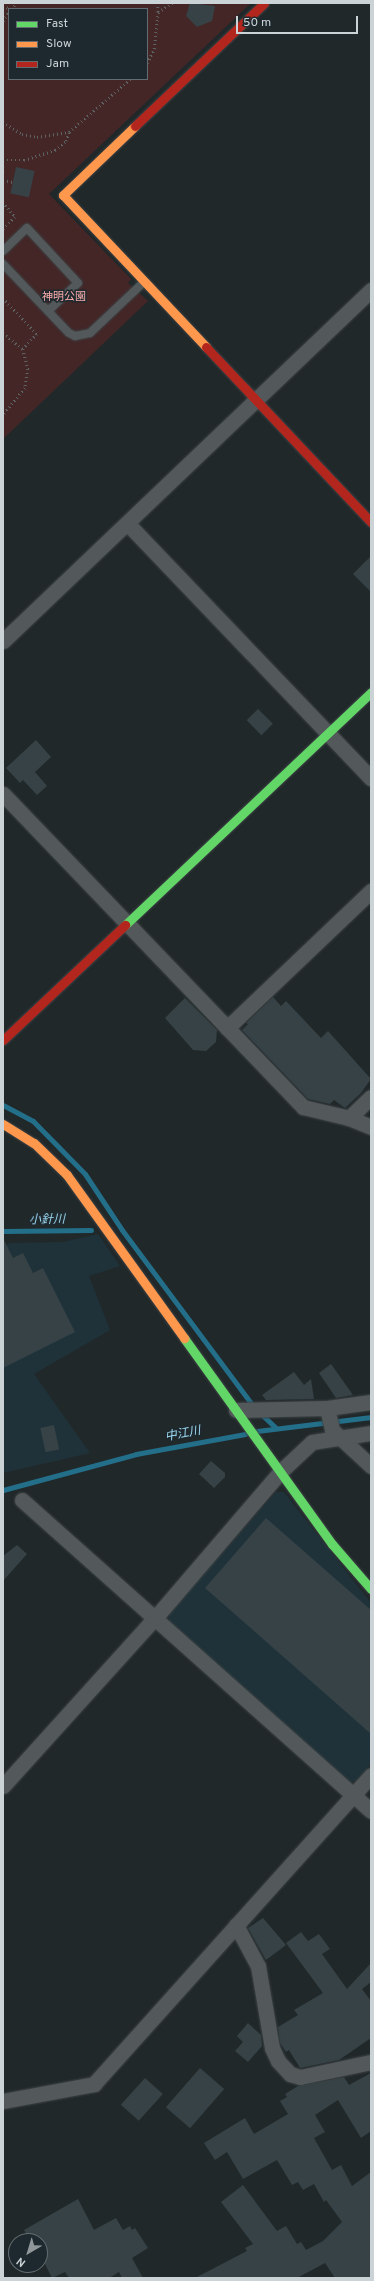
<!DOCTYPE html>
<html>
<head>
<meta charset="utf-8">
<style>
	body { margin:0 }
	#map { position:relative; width:374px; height:2281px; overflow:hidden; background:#21282a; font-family:Overpass,"Noto Sans JP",sans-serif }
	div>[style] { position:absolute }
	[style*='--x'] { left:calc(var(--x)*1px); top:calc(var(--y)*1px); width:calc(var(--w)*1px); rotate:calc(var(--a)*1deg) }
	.built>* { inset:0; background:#1f3239 }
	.green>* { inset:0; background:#442627 }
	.stream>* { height:5px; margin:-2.5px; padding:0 2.5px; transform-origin:2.5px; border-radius:2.5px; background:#236e88 }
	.building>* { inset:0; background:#364246; transform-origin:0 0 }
	.path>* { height:2.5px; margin-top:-1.25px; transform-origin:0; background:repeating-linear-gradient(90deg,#5d6263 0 1px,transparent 0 4px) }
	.roads { filter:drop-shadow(0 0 1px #3d4345) drop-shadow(0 0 1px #3d4345) }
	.lane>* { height:8px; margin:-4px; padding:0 4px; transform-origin:4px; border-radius:4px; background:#53585a }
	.street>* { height:15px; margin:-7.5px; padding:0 7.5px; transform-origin:7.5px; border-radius:7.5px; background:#53585a }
	.fast>* { height:9px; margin:-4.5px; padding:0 4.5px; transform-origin:4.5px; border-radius:4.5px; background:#63d668 }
	.slow>* { height:9px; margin:-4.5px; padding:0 4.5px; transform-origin:4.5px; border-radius:4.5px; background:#ff974d }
	.jam>* { height:9px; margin:-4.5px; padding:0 4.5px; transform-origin:4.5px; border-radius:4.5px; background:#b3261e }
	span { translate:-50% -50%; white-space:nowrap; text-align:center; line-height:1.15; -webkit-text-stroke:3px #1d292e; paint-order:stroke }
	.park-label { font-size:11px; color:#faaba9 }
	.water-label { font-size:12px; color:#a0dcf5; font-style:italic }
	.frame { position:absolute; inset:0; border:4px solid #cbd3d6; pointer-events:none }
	.legend { position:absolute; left:8px; top:8px; width:140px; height:72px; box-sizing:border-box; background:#1d292e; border:1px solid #636d71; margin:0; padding:5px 7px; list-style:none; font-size:12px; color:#cbd3d6 }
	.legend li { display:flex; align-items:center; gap:8px; height:20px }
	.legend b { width:20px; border:1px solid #636d71 }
	.north { position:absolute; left:8px; top:2233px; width:40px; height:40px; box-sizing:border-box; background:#1d292e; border:1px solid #636d71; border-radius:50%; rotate:218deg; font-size:11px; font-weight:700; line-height:16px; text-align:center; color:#cbd3d6 }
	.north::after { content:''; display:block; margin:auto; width:14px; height:18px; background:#90979a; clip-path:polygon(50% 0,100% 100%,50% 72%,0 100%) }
	.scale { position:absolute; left:236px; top:16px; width:122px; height:18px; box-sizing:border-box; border:2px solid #cbd3d6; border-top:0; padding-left:5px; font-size:12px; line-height:14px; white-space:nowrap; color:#cbd3d6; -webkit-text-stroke:3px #1d292e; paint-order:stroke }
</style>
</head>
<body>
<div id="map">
	<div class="built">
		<div style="clip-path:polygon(98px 1234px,120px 1266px,89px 1276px,110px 1330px,34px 1374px,90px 1453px,3px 1473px,3px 1246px,10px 1243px,63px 1242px)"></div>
		<div style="clip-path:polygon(276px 1492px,284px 1492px,371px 1603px,371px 1764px,356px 1781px,349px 1782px,169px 1621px,169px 1614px)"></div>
	</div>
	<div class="green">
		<div style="clip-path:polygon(evenodd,3px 3px,251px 3px,49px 194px,131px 279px,128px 283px,148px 301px,3px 439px,3px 3px,9px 9px,147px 9px,147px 79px,9px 79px,9px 9px)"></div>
	</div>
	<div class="stream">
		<div style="--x:3;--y:1105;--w:34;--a:28"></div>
		<div style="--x:33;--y:1121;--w:74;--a:45.5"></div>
		<div style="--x:85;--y:1174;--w:67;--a:56.5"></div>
		<div style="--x:122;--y:1230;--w:221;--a:53.3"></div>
		<div style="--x:3;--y:1231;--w:88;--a:-0.7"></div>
		<div style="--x:260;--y:1413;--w:21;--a:43"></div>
		<div style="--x:257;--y:1431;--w:115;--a:-7"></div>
		<div style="--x:3;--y:1490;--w:138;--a:-15.1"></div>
		<div style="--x:136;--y:1454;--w:111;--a:-10.4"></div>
	</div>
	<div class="building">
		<div style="clip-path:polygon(190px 3px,215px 6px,212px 21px,197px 27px,186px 16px)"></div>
		<div style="left:16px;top:167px;width:19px;height:27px;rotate:12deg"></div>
		<div style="clip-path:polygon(371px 556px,371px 592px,353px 574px)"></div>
		<div style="left:258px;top:709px;width:21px;height:16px;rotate:45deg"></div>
		<div style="clip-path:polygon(36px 740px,51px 757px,35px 772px,47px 786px,37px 795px,23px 780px,20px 783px,6px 768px)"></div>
		<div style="clip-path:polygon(273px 997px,281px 1006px,286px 1001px,321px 1038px,328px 1031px,371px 1079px,361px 1093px,345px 1108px,334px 1100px,330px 1104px,308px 1099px,242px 1030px,248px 1024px,246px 1023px)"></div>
		<div style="clip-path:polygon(185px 998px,217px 1030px,216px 1042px,206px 1051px,193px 1050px,165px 1018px)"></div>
		<div style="clip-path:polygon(3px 1238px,13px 1258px,23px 1253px,33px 1273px,43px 1268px,75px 1332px,3px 1368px)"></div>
		<div style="clip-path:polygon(331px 1364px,353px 1395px,336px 1398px,319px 1373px)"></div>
		<div style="clip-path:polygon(294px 1372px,304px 1385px,311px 1379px,314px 1399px,266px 1400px,262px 1395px)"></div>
		<div style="left:54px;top:1425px;width:25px;height:14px;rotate:78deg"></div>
		<div style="clip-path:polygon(211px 1461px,225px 1473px,225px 1477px,214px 1488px,199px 1474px)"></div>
		<div style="clip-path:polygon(266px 1518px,371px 1610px,371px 1734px,205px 1588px)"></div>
		<div style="clip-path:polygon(17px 1545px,27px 1554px,3px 1581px,3px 1556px)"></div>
		<div style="clip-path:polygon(263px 1918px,286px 1945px,266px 1960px,248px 1928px)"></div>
		<div style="clip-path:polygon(301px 1932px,308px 1941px,319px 1934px,330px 1949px,322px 1954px,347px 1989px,371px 1963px,371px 1982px,362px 1989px,371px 2001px,371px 2038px,339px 2060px,300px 2068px,289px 2050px,286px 2052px,280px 2043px,278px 2027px,298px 2015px,294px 2010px,323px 1993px,286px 1943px)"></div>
		<div style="clip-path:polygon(248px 2023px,261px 2035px,262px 2046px,248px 2062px,235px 2051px,243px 2042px,237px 2036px)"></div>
		<div style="left:200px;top:2068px;width:32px;height:52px;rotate:41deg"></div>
		<div style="clip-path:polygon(371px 2073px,371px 2131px,361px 2138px,338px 2100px,315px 2115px,325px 2132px,314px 2138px,332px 2170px,341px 2165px,352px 2186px,371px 2172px,371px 2278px,335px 2278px,325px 2263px,297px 2278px,195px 2278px,247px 2251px,245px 2248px,253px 2244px,221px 2202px,243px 2185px,277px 2231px,286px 2226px,297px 2244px,301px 2242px,306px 2250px,323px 2241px,342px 2222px,326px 2200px,324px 2202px,314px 2184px,303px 2190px,298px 2182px,292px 2185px,277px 2160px,243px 2179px,227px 2152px,215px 2160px,204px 2143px,245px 2118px,254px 2134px,288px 2114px,280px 2101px,287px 2097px,285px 2094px,298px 2086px,344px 2077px,349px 2085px)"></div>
		<div style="left:145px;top:2078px;width:24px;height:36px;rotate:42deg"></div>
		<div style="clip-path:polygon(78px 2199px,94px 2230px,116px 2218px,123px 2230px,130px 2226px,132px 2230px,135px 2228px,148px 2248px,132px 2258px,143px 2278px,122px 2278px,119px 2272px,109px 2278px,69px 2278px,65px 2272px,52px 2278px,40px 2254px,40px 2241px,30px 2241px,24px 2230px)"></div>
	</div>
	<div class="path">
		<div style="--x:3;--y:6;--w:9;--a:21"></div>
		<div style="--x:11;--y:9;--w:8;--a:-50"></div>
		<div style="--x:158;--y:12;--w:17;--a:-33"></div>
		<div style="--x:3;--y:21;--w:12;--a:-59"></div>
		<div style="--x:147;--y:63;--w:16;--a:-63"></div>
		<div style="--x:154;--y:49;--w:37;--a:-84"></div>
		<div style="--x:158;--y:12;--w:9;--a:-96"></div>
		<div style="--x:3;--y:122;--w:22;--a:32"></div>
		<div style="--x:22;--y:134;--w:15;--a:11"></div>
		<div style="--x:37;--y:137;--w:32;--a:-9"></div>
		<div style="--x:69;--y:132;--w:81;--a:-41"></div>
		<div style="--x:3;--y:160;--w:21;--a:0"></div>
		<div style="--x:24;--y:160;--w:33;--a:-18"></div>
		<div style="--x:55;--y:150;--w:14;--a:-39"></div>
		<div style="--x:66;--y:141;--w:9;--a:-72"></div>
		<div style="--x:3;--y:167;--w:6;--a:90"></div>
		<div style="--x:3;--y:180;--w:10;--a:11"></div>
		<div style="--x:3;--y:202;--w:19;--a:51"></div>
		<div style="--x:15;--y:217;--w:17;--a:135"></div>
		<div style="--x:3;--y:298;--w:50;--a:46.6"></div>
		<div style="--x:37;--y:334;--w:21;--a:133"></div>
		<div style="--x:3;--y:333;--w:26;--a:39"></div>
		<div style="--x:23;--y:349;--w:21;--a:76"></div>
		<div style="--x:28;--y:369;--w:19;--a:99"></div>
		<div style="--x:25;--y:388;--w:35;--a:129"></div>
	</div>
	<div class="roads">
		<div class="lane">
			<div style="--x:3;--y:251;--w:33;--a:-44"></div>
			<div style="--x:27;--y:228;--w:75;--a:47.2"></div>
			<div style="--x:78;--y:283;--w:41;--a:137"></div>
			<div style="--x:3;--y:264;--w:95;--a:46.3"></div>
			<div style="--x:69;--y:333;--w:7;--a:27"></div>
			<div style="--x:75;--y:336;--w:15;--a:-11"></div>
			<div style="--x:90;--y:333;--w:74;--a:-43.4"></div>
		</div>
		<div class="street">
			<div style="--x:127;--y:523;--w:353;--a:46.3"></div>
			<div style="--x:3;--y:641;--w:509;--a:-43.65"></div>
			<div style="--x:3;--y:794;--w:434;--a:46.2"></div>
			<div style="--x:303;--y:1107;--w:47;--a:13.4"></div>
			<div style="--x:349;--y:1118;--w:24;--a:22"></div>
			<div style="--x:227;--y:1028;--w:199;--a:-43.6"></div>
			<div style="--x:349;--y:1118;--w:30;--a:-44"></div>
			<div style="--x:327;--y:1408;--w:23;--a:77"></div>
			<div style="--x:332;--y:1430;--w:53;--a:42.7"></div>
			<div style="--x:236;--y:1410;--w:91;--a:-1.3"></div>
			<div style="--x:327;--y:1408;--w:44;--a:-7.8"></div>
			<div style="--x:22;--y:1500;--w:467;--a:41.7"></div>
			<div style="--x:3;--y:1786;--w:227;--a:-47.9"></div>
			<div style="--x:155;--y:1618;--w:194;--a:-49.4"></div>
			<div style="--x:281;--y:1471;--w:42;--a:-43.1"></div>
			<div style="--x:312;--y:1442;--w:60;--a:-8.7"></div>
			<div style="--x:236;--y:1925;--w:47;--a:61.8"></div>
			<div style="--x:258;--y:1966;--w:83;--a:80.3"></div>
			<div style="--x:272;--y:2048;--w:14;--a:65"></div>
			<div style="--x:278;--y:2061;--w:18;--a:47"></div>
			<div style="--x:290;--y:2074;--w:10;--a:17"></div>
			<div style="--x:300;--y:2077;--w:73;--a:-11.9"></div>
			<div style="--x:3;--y:2101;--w:93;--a:-10.6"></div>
			<div style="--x:94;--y:2084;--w:415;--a:-48.1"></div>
		</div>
		<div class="fast">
			<div style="--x:125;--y:925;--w:339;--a:-43.4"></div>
			<div style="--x:184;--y:1338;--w:254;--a:54.3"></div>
			<div style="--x:332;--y:1544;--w:60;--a:49.1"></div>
		</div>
		<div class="slow">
			<div style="--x:135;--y:126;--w:100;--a:136.2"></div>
			<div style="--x:63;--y:195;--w:209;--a:46.7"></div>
			<div style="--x:3;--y:1124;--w:36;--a:32"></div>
			<div style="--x:34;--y:1143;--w:46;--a:44.1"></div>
			<div style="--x:67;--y:1175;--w:201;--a:54.3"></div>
		</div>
		<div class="jam">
			<div style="--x:135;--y:126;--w:178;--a:-43.6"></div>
			<div style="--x:206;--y:347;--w:241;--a:46.7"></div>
			<div style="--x:3;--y:1040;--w:168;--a:-43.3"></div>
		</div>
	</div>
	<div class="park-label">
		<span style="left:64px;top:297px">神明公園</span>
	</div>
	<div class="water-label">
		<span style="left:47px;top:1221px;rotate:-1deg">小針川</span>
		<span style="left:183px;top:1435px;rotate:-11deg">中江川</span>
	</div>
	<div class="frame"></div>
	<ul class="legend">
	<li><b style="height:5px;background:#63d668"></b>Fast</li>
	<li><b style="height:5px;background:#ff974d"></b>Slow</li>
	<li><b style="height:5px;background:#b3261e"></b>Jam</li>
	</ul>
	<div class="north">N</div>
	<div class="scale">50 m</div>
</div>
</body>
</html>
